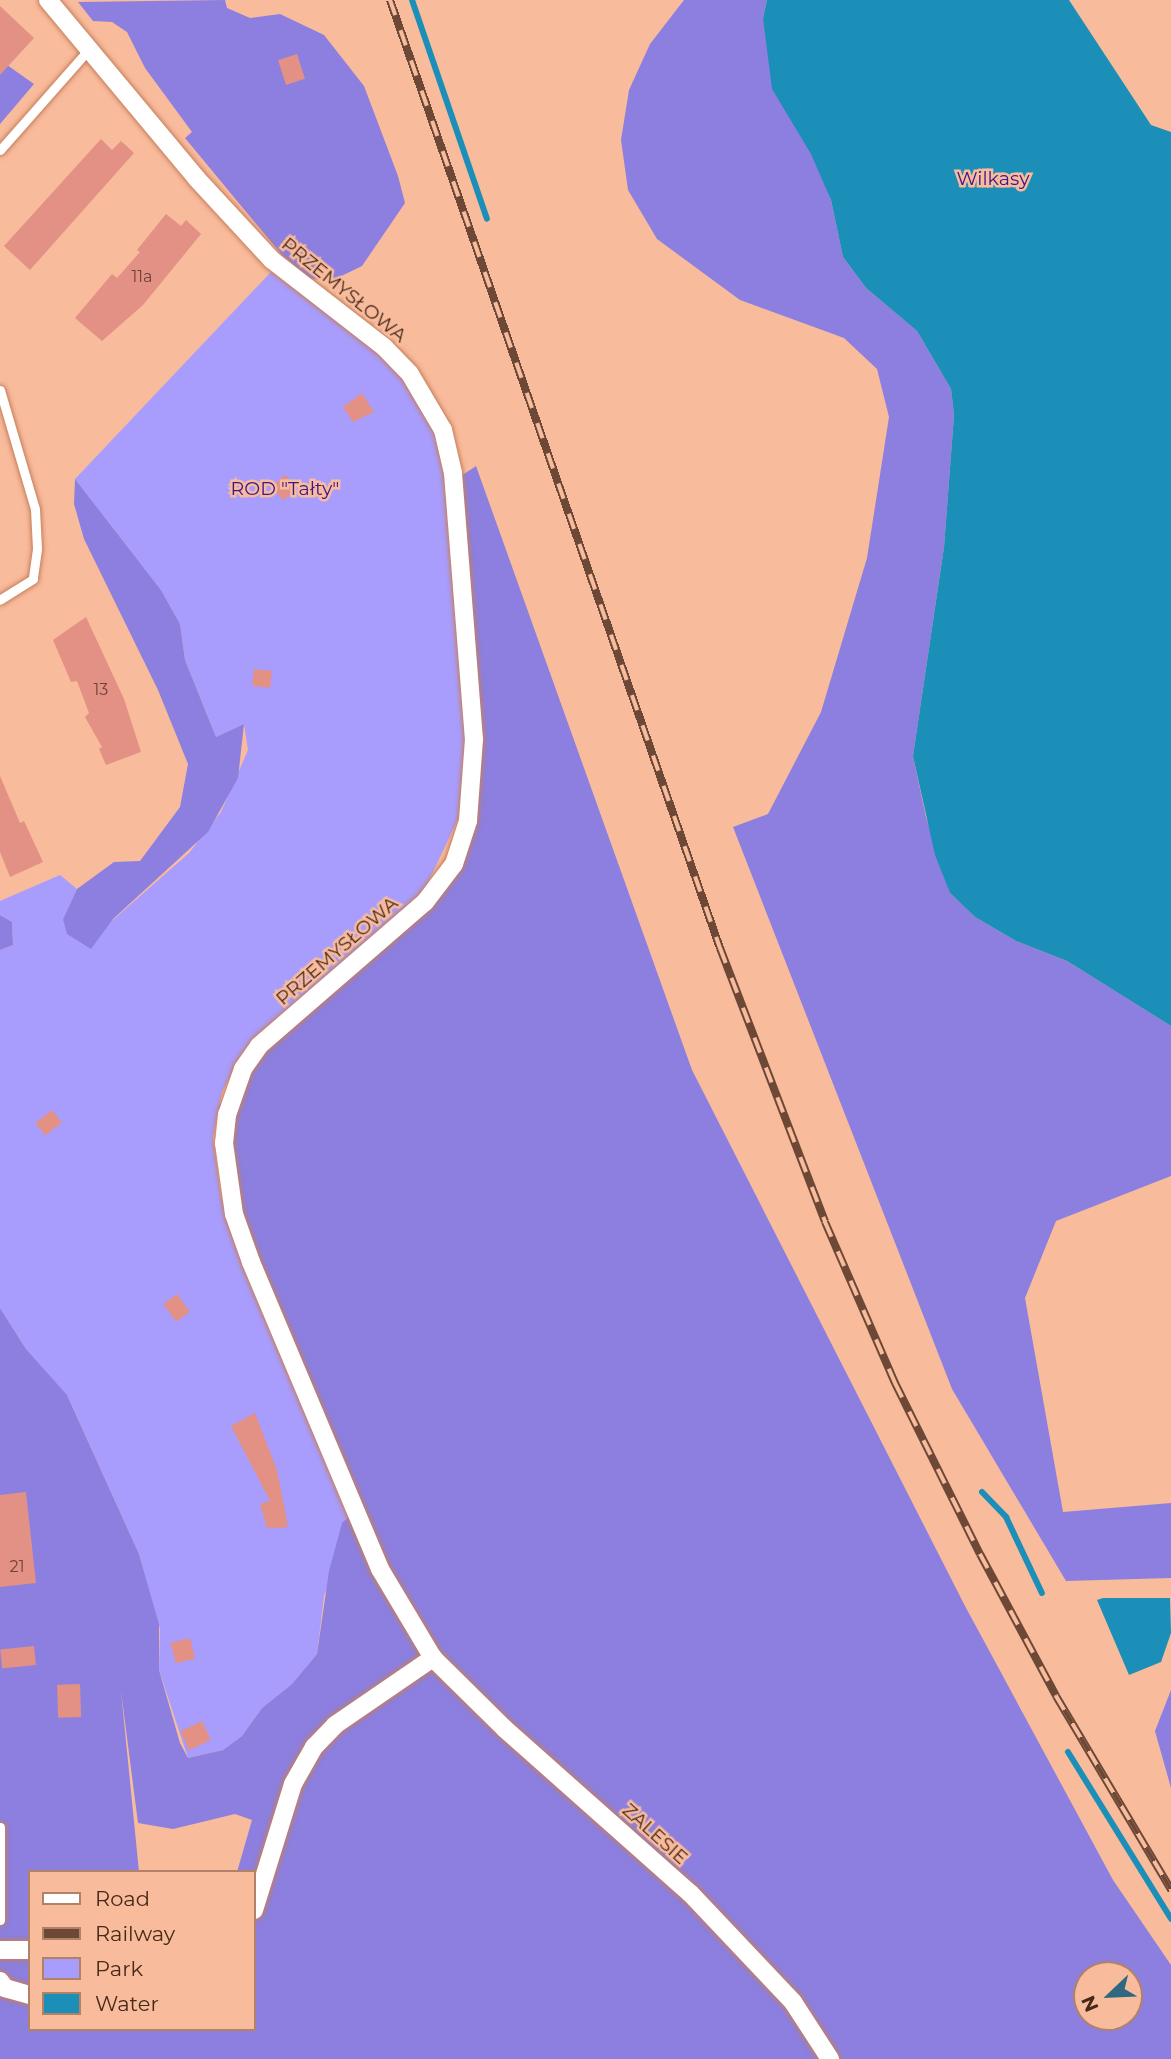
<!DOCTYPE html>
<html>
<head>
<meta charset="utf-8">
<style>
	body { margin:0 }
	#map { position:relative; width:1171px; height:2059px; overflow:hidden; background:#f8bb9c; font-family:Montserrat,sans-serif }
	div>[style] { position:absolute }
	[style*='--x'] { left:calc(var(--x)*1px); top:calc(var(--y)*1px); width:calc(var(--w)*1px); rotate:calc(var(--a)*1deg) }
	.green>* { inset:0; background:#a89dfd }
	.forest>* { inset:0; background:#8c7fdf }
	.water>* { inset:0; background:#1c8fb8 }
	.stream>* { height:6px; margin:-3px; padding:0 3px; transform-origin:3px; border-radius:3px; background:#1c8fb8 }
	.building>* { inset:0; background:#e39085; transform-origin:0 0 }
	.roads { filter:drop-shadow(0 0 2px #c67e59) drop-shadow(0 0 2px #c67e59) }
	.service>* { height:9px; margin:-4.5px; padding:0 4.5px; transform-origin:4.5px; border-radius:4.5px; background:#fff }
	.minor>* { height:18px; margin:-9px; padding:0 9px; transform-origin:9px; border-radius:9px; background:#fff }
	.rail>* { height:8px; margin-top:-4px; transform-origin:0; background:repeating-linear-gradient(90deg,#f8bb9c 0 16px,#6d4836 0 32px); box-sizing:border-box; border-block:2px solid #6d4836 }
	span { translate:-50% -50%; white-space:nowrap; text-align:center; line-height:1.15; -webkit-text-stroke:5px #f8bb9c; paint-order:stroke }
	.number-label { font-size:16px; color:#6e4335 }
	.number-label span { -webkit-text-stroke-width:0 }
	.park-label { font-size:19px; color:#3c188a }
	.street-label { font-size:19px; color:#47291a }
	.legend { position:absolute; left:28px; top:1870px; width:228px; height:161px; box-sizing:border-box; background:#f8bb9c; border:2px solid #b18168; margin:0; padding:9px 12px; list-style:none; font-size:21px; color:#47291a }
	.legend li { display:flex; align-items:center; gap:14px; height:35px }
	.legend b { width:35px; border:2px solid #b18168 }
	.north { position:absolute; left:1073px; top:1961px; width:70px; height:70px; box-sizing:border-box; background:#f8bb9c; border:2px solid #b18168; border-radius:50%; rotate:247deg; font-size:19px; font-weight:700; line-height:28px; text-align:center; color:#47291a }
	.north::after { content:''; display:block; margin:auto; width:24px; height:32px; background:#2e6981; clip-path:polygon(50% 0,100% 100%,50% 72%,0 100%) }
</style>
</head>
<body>
<div id="map">
	<div class="green">
		<div style="clip-path:polygon(271px 272px,376px 349px,411px 385px,437px 438px,449px 484px,468px 754px,458px 819px,424px 891px,393px 925px,316px 984px,241px 1057px,222px 1092px,213px 1138px,221px 1197px,355px 1511px,324px 1596px,317px 1654px,292px 1684px,262px 1708px,242px 1736px,223px 1750px,188px 1758px,159px 1670px,160px 1629px,139px 1554px,68px 1397px,26px 1349px,0 1308px,0 950px,13px 945px,12px 922px,0 915px,0 901px,60px 875px,77px 889px,63px 919px,98px 933px,189px 853px,221px 812px,248px 750px,244px 724px,216px 737px,185px 660px,180px 624px,161px 590px,75px 479px)"></div>
	</div>
	<div class="forest">
		<div style="clip-path:polygon(225px 0,227px 8px,250px 18px,280px 14px,324px 35px,364px 86px,398px 176px,405px 203px,362px 266px,329px 282px,309px 278px,282px 255px,185px 138px,192px 132px,145px 68px,127px 32px,112px 22px,93px 21px,78px 2px)"></div>
		<div style="clip-path:polygon(684px 0,767px 0,763px 18px,831px 200px,843px 257px,866px 288px,917px 331px,951px 389px,954px 415px,944px 547px,913px 756px,926px 817px,950px 893px,975px 917px,1016px 941px,1067px 961px,1171px 1026px,1171px 1176px,1056px 1221px,1025px 1298px,1063px 1512px,1171px 1503px,1171px 1578px,1066px 1581px,952px 1389px,733px 827px,768px 814px,821px 712px,867px 558px,889px 417px,877px 369px,844px 338px,740px 300px,657px 239px,628px 190px,621px 140px,629px 90px,650px 44px)"></div>
		<div style="clip-path:polygon(0 60px,34px 84px,0 124px)"></div>
		<div style="clip-path:polygon(evenodd,476px 466px,692px 1070px,965px 1606px,1113px 1880px,1171px 1965px,1171px 2059px,0 2059px,0 1308px,26px 1349px,67px 1395px,139px 1554px,159px 1624px,159px 1670px,180px 1743px,188px 1758px,223px 1750px,242px 1736px,262px 1708px,292px 1684px,317px 1654px,329px 1571px,342px 1523px,355px 1511px,227px 1183px,219px 1106px,259px 1046px,456px 872px,474px 761px,449px 484px,476px 466px,121px 1691px,138px 1823px,173px 1829px,235px 1814px,252px 1820px,237px 1872px,254px 1872px,254px 2029px,30px 2029px,30px 1872px,139px 1872px,121px 1691px,476px 466px,1087px 1975px,1129px 1975px,1129px 2017px,1087px 2017px,1087px 1975px)"></div>
		<div style="clip-path:polygon(75px 479px,161px 590px,180px 624px,185px 660px,216px 737px,244px 724px,238px 778px,208px 832px,113px 919px,91px 949px,67px 934px,63px 919px,77px 889px,114px 862px,140px 861px,180px 807px,188px 764px,158px 690px,84px 539px,74px 504px)"></div>
		<div style="clip-path:polygon(0 915px,12px 922px,13px 945px,0 950px)"></div>
		<div style="clip-path:polygon(1171px 1690px,1171px 1788px,1155px 1731px)"></div>
	</div>
	<div class="water">
		<div style="clip-path:polygon(767px 0,1069px 0,1151px 125px,1171px 132px,1171px 1026px,1067px 961px,1016px 941px,975px 917px,950px 893px,935px 855px,913px 756px,944px 547px,954px 415px,951px 389px,917px 331px,866px 288px,843px 257px,831px 200px,811px 154px,772px 89px,763px 18px)"></div>
		<div style="clip-path:polygon(1103px 1598px,1170px 1598px,1171px 1633px,1161px 1662px,1129px 1675px,1097px 1600px)"></div>
	</div>
	<div class="stream">
		<div style="--x:412;--y:0;--w:231;--a:71.1"></div>
		<div style="--x:982;--y:1492;--w:35;--a:46"></div>
		<div style="--x:1006;--y:1517;--w:84;--a:64.7"></div>
		<div style="--x:1068;--y:1752;--w:196;--a:58.3"></div>
	</div>
	<div class="building">
		<div style="clip-path:polygon(0 6px,34px 38px,0 75px)"></div>
		<div style="left:297px;top:54px;width:26px;height:20px;rotate:72deg"></div>
		<div style="clip-path:polygon(101px 139px,112px 150px,121px 141px,134px 153px,30px 270px,4px 246px)"></div>
		<div style="clip-path:polygon(166px 214px,181px 226px,186px 220px,201px 234px,143px 305px,102px 341px,75px 318px,112px 274px,117px 278px,140px 252px,137px 250px)"></div>
		<div style="clip-path:polygon(362px 393px,374px 412px,353px 422px,343px 407px)"></div>
		<div style="left:285px;top:475px;width:18px;height:18px;rotate:49deg"></div>
		<div style="clip-path:polygon(86px 617px,124px 699px,141px 752px,106px 765px,99px 749px,102px 747px,85px 717px,89px 713px,77px 681px,71px 682px,53px 640px)"></div>
		<div style="left:254px;top:669px;width:18px;height:17px;rotate:6deg"></div>
		<div style="clip-path:polygon(0 776px,20px 823px,24px 821px,43px 862px,10px 877px,0 852px)"></div>
		<div style="left:52px;top:1110px;width:16px;height:21px;rotate:52deg"></div>
		<div style="left:177px;top:1294px;width:22px;height:17px;rotate:54deg"></div>
		<div style="clip-path:polygon(255px 1413px,277px 1470px,288px 1526px,283px 1528px,267px 1528px,260px 1504px,270px 1501px,231px 1426px)"></div>
		<div style="clip-path:polygon(26px 1492px,36px 1583px,0 1587px,0 1495px)"></div>
		<div style="left:190px;top:1638px;width:21px;height:20px;rotate:76deg"></div>
		<div style="left:34px;top:1646px;width:19px;height:34px;rotate:84deg"></div>
		<div style="left:80px;top:1684px;width:33px;height:23px;rotate:88deg"></div>
		<div style="left:202px;top:1721px;width:21px;height:24px;rotate:65deg"></div>
	</div>
	<div class="roads">
		<div class="service">
			<div style="--x:0;--y:150;--w:135;--a:-48.6"></div>
			<div style="--x:0;--y:390;--w:124;--a:73.6"></div>
			<div style="--x:35;--y:509;--w:40;--a:87.1"></div>
			<div style="--x:37;--y:549;--w:30;--a:98"></div>
			<div style="--x:33;--y:579;--w:39;--a:148"></div>
			<div style="--x:0;--y:1827;--w:93;--a:90"></div>
		</div>
		<div class="minor">
			<div style="--x:48;--y:0;--w:233;--a:50.2"></div>
			<div style="--x:197;--y:179;--w:110;--a:47.2"></div>
			<div style="--x:272;--y:260;--w:142;--a:37.8"></div>
			<div style="--x:384;--y:347;--w:37;--a:46"></div>
			<div style="--x:410;--y:374;--w:65;--a:59.5"></div>
			<div style="--x:443;--y:430;--w:44;--a:76.9"></div>
			<div style="--x:453;--y:473;--w:267;--a:85.5"></div>
			<div style="--x:474;--y:739;--w:82;--a:94.2"></div>
			<div style="--x:468;--y:821;--w:45;--a:108"></div>
			<div style="--x:454;--y:864;--w:48;--a:127.3"></div>
			<div style="--x:425;--y:902;--w:220;--a:139.1"></div>
			<div style="--x:259;--y:1046;--w:28;--a:125"></div>
			<div style="--x:243;--y:1069;--w:49;--a:109.2"></div>
			<div style="--x:227;--y:1115;--w:28;--a:96"></div>
			<div style="--x:224;--y:1143;--w:72;--a:82"></div>
			<div style="--x:234;--y:1214;--w:51;--a:70.5"></div>
			<div style="--x:251;--y:1262;--w:333;--a:67.2"></div>
			<div style="--x:380;--y:1569;--w:104;--a:59.2"></div>
			<div style="--x:433;--y:1658;--w:101;--a:44.6"></div>
			<div style="--x:505;--y:1729;--w:247;--a:41.6"></div>
			<div style="--x:690;--y:1893;--w:150;--a:46.6"></div>
			<div style="--x:793;--y:2002;--w:68;--a:57"></div>
			<div style="--x:254;--y:1910;--w:132;--a:-72.8"></div>
			<div style="--x:293;--y:1784;--w:43;--a:-60.4"></div>
			<div style="--x:314;--y:1747;--w:30;--a:-46"></div>
			<div style="--x:335;--y:1725;--w:119;--a:-34.4"></div>
			<div style="--x:0;--y:1950;--w:30;--a:0"></div>
			<div style="--x:0;--y:1981;--w:9;--a:54"></div>
			<div style="--x:5;--y:1988;--w:26;--a:16"></div>
		</div>
	</div>
	<div class="rail">
		<div style="--x:390;--y:0;--w:1004;--a:70.81"></div>
		<div style="--x:720;--y:948;--w:293;--a:69"></div>
		<div style="--x:825;--y:1222;--w:176;--a:66.5"></div>
		<div style="--x:895;--y:1383;--w:191;--a:63.6"></div>
		<div style="--x:980;--y:1554;--w:161;--a:61.8"></div>
		<div style="--x:1056;--y:1696;--w:226;--a:59.3"></div>
	</div>
	<div class="number-label">
		<span style="left:142px;top:277px">11a</span>
		<span style="left:101px;top:690px">13</span>
		<span style="left:17px;top:1567px">21</span>
	</div>
	<div class="park-label">
		<span style="left:993px;top:179px">Wilkasy</span>
		<span style="left:285px;top:489px">ROD "Tałty"</span>
	</div>
	<div class="street-label">
		<span style="left:344px;top:290px;rotate:39deg">PRZEMYSŁOWA</span>
		<span style="left:337px;top:951px;rotate:-41deg">PRZEMYSŁOWA</span>
		<span style="left:655px;top:1834px;rotate:42deg">ZALESIE</span>
	</div>
	<ul class="legend">
	<li><b style="height:9px;background:#fff"></b>Road</li>
	<li><b style="height:9px;background:#6d4836"></b>Railway</li>
	<li><b style="height:19px;background:#a89dfd"></b>Park</li>
	<li><b style="height:19px;background:#1c8fb8"></b>Water</li>
	</ul>
	<div class="north">N</div>
</div>
</body>
</html>
